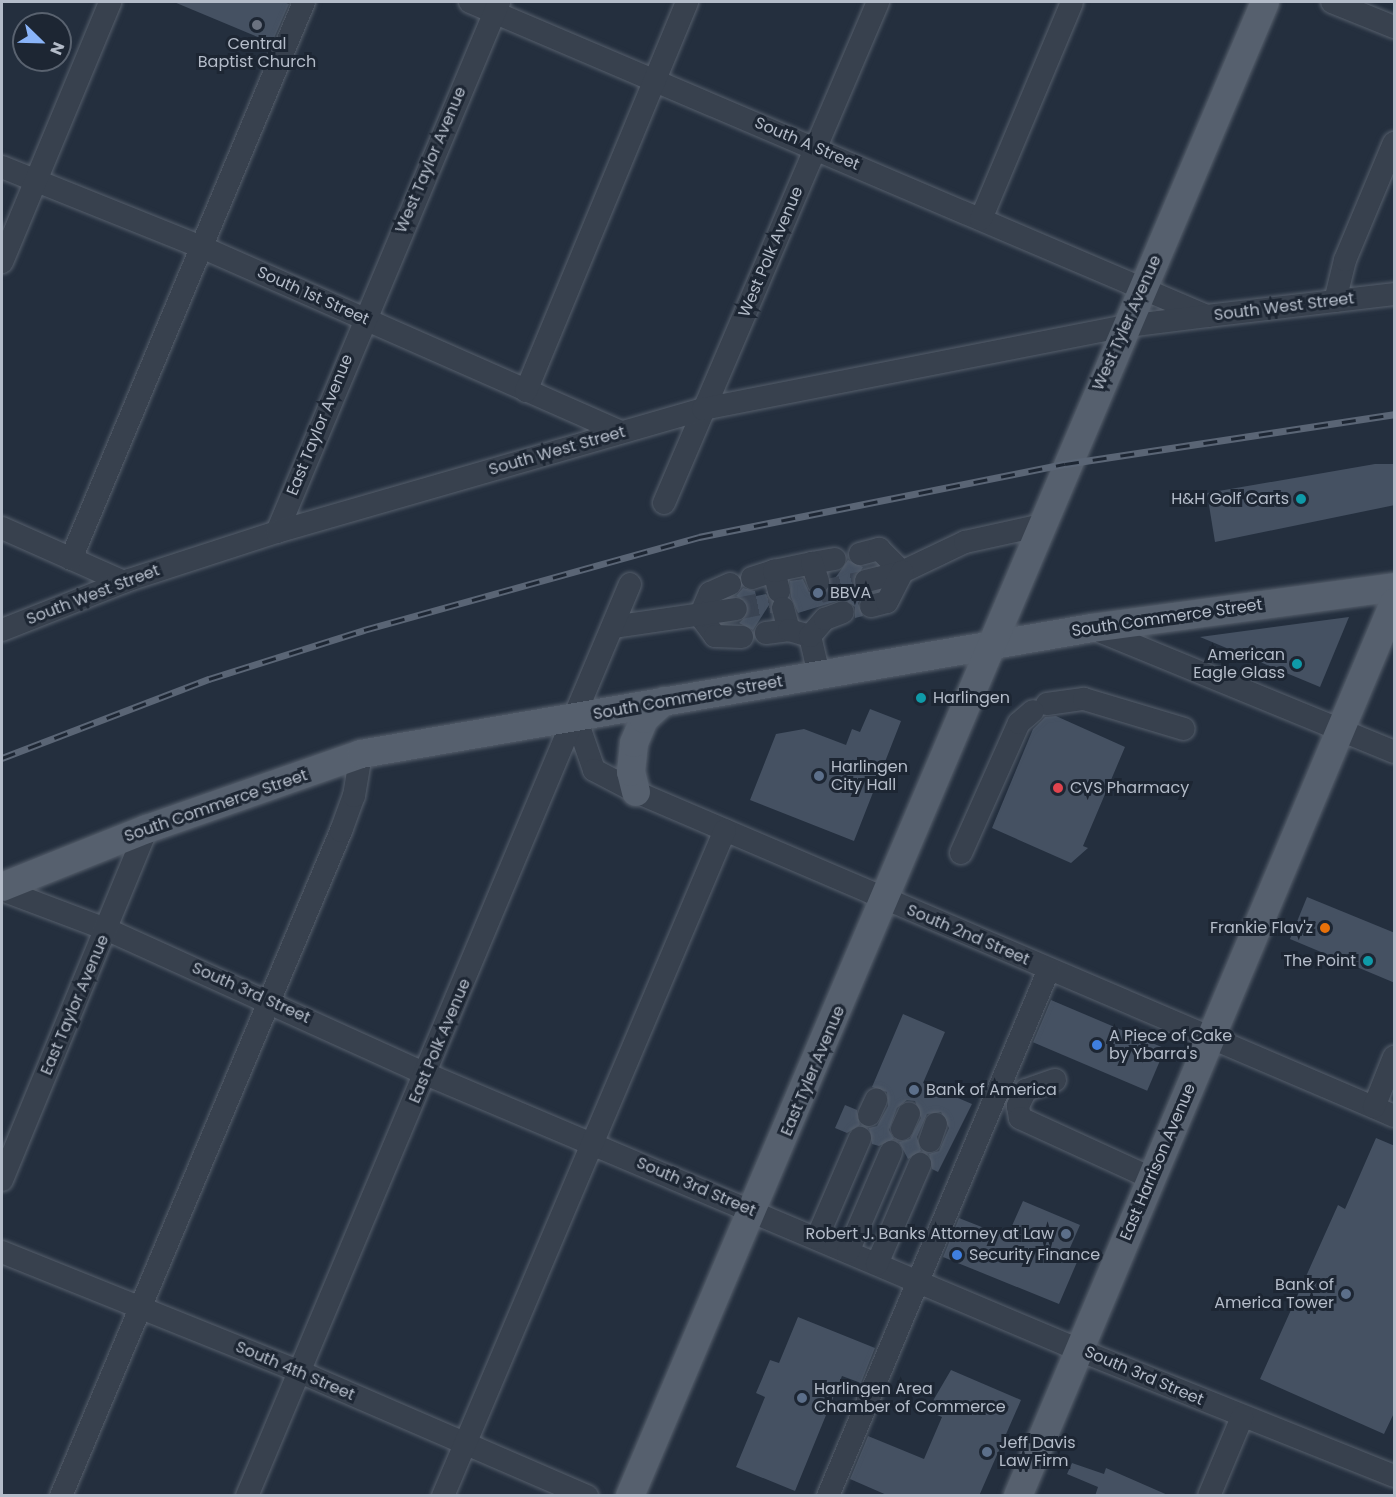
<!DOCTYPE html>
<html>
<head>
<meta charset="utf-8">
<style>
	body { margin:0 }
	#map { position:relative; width:1396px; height:1497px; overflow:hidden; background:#242f3e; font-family:Poppins,sans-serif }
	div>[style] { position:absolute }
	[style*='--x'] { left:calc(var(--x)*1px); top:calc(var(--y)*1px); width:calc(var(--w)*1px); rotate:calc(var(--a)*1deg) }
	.building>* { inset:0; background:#455162; transform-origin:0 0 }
	.minor-tunnel>* { height:22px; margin-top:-11px; transform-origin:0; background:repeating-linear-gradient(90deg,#3a4453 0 22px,transparent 0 33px) }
	.roads { filter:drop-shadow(0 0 2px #565f6c) drop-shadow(0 0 2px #565f6c) }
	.minor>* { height:22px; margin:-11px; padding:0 11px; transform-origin:11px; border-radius:11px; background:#38414e }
	.major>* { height:28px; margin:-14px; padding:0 14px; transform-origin:14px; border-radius:14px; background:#56606e }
	.rail>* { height:7px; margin-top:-3.5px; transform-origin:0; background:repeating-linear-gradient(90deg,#1d2633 0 14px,#5a6575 0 28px); box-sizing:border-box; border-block:2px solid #5a6575 }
	.dots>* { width:16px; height:16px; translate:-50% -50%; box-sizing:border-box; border:3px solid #1d2633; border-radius:50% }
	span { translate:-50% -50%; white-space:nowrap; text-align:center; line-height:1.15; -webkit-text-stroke:6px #1d2633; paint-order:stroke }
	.poi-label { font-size:16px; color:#b4bcc9 }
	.right { translate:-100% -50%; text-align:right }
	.left { translate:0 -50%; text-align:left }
	.street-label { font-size:16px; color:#b4bcc9 }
	.frame { position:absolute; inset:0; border:3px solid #b4bcc9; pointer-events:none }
	.north { position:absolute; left:12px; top:12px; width:60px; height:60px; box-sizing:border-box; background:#1d2633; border:2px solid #59626f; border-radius:50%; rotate:113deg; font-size:16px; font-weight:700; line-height:24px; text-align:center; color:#b4bcc9 }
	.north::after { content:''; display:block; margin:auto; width:21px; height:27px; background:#8ab4f8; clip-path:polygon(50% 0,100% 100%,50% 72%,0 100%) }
</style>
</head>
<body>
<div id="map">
	<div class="building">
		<div style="clip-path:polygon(174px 2px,284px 2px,289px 4px,272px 43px)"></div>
		<div style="clip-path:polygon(1375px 464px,1393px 464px,1395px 505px,1215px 542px,1207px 493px)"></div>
		<div style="clip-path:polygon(848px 560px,863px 567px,853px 584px,865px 594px,858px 603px,863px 616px,855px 618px,855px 607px,844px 599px,798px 613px,791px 597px,790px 581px,803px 579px,809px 592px,823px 595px)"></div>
		<div style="clip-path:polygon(743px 588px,755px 591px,756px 596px,766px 594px,771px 602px,753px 630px,739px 623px,749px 613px,747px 601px,736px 596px)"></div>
		<div style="clip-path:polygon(1349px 617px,1320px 687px,1200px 637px)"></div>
		<div style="clip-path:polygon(870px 709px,901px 721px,854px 841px,750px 800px,776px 734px,804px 729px,846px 745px,852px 729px,860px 732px)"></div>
		<div style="clip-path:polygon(1056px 716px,1125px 747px,1083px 846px,1088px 848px,1071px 863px,992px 828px,1033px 729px,1045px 717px)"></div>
		<div style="clip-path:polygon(1307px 897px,1395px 933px,1395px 983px,1290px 939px)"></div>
		<div style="left:1051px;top:1000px;width:124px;height:46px;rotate:23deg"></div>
		<div style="clip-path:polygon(903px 1014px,945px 1032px,923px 1083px,972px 1104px,938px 1172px,932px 1169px,929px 1154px,939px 1151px,949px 1128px,941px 1112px,927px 1114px,917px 1137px,921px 1151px,908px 1159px,899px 1142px,910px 1139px,921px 1118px,915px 1101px,907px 1100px,897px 1108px,889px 1130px,894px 1139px,879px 1146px,872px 1144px,869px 1128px,877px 1126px,888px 1106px,887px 1092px,872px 1087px)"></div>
		<div style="clip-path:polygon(845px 1105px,857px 1110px,860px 1125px,847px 1133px,835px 1128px)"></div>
		<div style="clip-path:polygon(1376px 1138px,1395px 1146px,1395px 1411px,1384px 1434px,1260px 1379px,1338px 1205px,1345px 1209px)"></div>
		<div style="clip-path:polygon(1023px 1201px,1080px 1225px,1066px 1257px,1077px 1262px,1059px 1304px,943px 1257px,959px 1218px,1007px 1237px)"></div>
		<div style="clip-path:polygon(798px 1317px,875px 1348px,861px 1383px,842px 1376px,795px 1491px,736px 1467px,765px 1397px,756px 1393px,770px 1360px,779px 1363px)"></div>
		<div style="clip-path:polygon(951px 1370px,1021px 1400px,979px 1496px,889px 1496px,850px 1479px,868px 1436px,924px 1459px,942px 1417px,927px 1411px)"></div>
		<div style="clip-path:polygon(1072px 1463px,1104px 1474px,1106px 1468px,1170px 1496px,1095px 1496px,1098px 1487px,1067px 1474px)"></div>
	</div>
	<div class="minor-tunnel">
		<div style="--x:820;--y:592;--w:47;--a:-13.4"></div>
		<div style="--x:736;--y:609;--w:46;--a:-11.3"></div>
	</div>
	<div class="roads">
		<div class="minor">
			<div style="--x:470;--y:2;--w:801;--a:23.08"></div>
			<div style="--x:1207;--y:316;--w:188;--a:-6.7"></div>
			<div style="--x:1332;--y:2;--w:67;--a:22"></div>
			<div style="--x:2;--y:167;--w:218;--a:21.9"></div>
			<div style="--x:204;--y:248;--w:456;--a:23.8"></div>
			<div style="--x:981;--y:219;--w:235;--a:-67.2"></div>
			<div style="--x:2;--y:262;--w:282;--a:-67.4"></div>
			<div style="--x:1335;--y:301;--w:42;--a:-76.3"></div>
			<div style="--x:1345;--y:260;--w:127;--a:-67.3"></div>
			<div style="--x:526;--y:391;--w:421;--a:-67.5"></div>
			<div style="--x:664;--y:503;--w:545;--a:-66.87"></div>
			<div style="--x:2;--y:528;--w:133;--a:23.9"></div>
			<div style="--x:277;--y:532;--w:575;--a:-67.27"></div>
			<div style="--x:860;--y:554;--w:20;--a:-15"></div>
			<div style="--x:879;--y:549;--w:33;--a:45"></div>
			<div style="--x:71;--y:559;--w:604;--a:-67.3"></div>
			<div style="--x:812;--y:563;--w:23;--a:-10"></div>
			<div style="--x:752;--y:578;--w:23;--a:-18"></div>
			<div style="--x:866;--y:581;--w:37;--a:-14"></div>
			<div style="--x:902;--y:572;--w:70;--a:-25.5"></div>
			<div style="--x:965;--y:542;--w:79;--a:-12.4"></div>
			<div style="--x:779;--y:591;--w:21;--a:-104"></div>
			<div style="--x:774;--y:571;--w:39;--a:-12"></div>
			<div style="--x:812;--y:563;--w:20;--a:72"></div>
			<div style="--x:871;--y:606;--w:16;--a:-14"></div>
			<div style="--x:887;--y:602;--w:34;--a:-63"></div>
			<div style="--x:783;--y:608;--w:23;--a:75"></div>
			<div style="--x:700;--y:616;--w:25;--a:53"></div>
			<div style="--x:715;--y:636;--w:27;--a:2"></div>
			<div style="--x:700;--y:616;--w:25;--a:-67"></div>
			<div style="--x:710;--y:593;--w:22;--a:-24"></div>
			<div style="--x:613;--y:627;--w:124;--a:-8.3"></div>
			<div style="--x:1092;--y:628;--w:326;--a:22.3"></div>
			<div style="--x:2;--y:630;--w:136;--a:-21.5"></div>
			<div style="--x:129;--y:580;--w:156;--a:-18"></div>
			<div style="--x:277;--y:532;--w:443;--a:-16.1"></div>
			<div style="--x:703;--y:409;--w:432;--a:-11.1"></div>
			<div style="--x:1127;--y:326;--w:81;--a:-7.1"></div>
			<div style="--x:766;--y:633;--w:23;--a:-7"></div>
			<div style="--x:789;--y:630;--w:22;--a:16"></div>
			<div style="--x:819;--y:675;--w:40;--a:-103"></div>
			<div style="--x:810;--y:636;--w:23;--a:-49"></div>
			<div style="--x:825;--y:619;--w:19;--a:-21"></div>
			<div style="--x:1047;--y:704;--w:37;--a:-8"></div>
			<div style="--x:1084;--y:699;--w:104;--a:16.7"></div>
			<div style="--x:576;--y:718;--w:55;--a:70.9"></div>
			<div style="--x:594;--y:770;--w:47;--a:27.6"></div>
			<div style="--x:636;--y:792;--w:824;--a:23.14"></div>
			<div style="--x:961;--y:853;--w:142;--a:-66"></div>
			<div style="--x:1019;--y:723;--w:18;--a:-41"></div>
			<div style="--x:2;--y:890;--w:111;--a:20.6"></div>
			<div style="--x:106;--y:929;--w:351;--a:24.4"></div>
			<div style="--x:426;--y:1074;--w:709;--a:22.91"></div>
			<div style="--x:1079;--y:1350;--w:339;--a:21.8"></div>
			<div style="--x:1055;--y:1080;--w:31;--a:161"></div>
			<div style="--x:1026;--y:1090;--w:18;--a:117"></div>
			<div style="--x:1018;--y:1106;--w:12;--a:81"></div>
			<div style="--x:1020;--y:1118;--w:144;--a:24.6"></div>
			<div style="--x:1374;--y:1107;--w:54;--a:-68.2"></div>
			<div style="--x:869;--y:1115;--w:17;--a:-65"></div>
			<div style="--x:902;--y:1129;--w:17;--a:-66"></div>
			<div style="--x:930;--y:1141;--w:18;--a:-71"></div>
			<div style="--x:2;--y:1180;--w:380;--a:-67.6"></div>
			<div style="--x:817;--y:1238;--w:109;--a:-66.7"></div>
			<div style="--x:2;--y:1252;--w:321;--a:21.9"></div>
			<div style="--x:300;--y:1372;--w:313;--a:23.4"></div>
			<div style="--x:848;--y:1252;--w:109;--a:-66.7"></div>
			<div style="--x:877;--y:1264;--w:109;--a:-66.7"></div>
			<div style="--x:61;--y:1496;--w:722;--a:-67.17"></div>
			<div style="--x:341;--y:831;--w:37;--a:-70"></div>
			<div style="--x:354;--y:796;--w:43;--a:-80.5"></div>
			<div style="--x:247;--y:1496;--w:989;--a:-67.22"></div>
			<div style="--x:443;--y:1496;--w:723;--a:-67.05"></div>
			<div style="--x:828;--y:1496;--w:571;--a:-67.25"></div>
			<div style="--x:1209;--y:1496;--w:86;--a:-67.3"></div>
		</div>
		<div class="major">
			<div style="--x:636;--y:792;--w:21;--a:-104"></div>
			<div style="--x:631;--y:772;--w:29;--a:-84"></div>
			<div style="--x:634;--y:743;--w:26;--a:-67"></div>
			<div style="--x:644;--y:719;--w:27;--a:-42"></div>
			<div style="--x:2;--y:887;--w:156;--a:-21.8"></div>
			<div style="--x:147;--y:829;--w:227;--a:-19.3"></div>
			<div style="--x:361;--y:754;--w:742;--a:-9.78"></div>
			<div style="--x:1092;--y:628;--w:305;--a:-7.7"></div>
			<div style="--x:630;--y:1496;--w:1623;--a:-66.97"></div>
			<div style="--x:1018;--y:1496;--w:969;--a:-67.17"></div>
		</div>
	</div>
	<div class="rail">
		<div style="--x:2;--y:758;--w:222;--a:-20.9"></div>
		<div style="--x:209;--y:679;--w:163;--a:-17.5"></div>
		<div style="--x:364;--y:630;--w:348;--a:-15.5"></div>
		<div style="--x:699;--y:537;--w:373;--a:-11.3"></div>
		<div style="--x:1065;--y:464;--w:333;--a:-8.6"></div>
	</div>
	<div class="dots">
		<div style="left:257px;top:25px;background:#6b7280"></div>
		<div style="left:1301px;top:499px;background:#0f9aa8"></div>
		<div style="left:818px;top:593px;background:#5c6f8a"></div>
		<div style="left:1297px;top:664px;background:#0f9aa8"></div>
		<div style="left:921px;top:698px;background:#0f9aa8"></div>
		<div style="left:819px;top:776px;background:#5c6f8a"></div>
		<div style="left:1058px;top:788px;background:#e0444e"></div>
		<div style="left:1325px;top:928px;background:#e8710a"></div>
		<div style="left:1368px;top:961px;background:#0f9aa8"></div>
		<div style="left:1097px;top:1045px;background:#3f7fe0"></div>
		<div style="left:914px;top:1090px;background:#5c6f8a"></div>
		<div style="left:1066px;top:1234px;background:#5c6f8a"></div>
		<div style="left:957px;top:1255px;background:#3f7fe0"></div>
		<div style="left:1346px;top:1294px;background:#5c6f8a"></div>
		<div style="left:802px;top:1398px;background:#5c6f8a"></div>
		<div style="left:987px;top:1452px;background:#5c6f8a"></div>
	</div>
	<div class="poi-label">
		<span style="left:257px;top:53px">Central<br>Baptist Church</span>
		<span class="right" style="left:1289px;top:499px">H&amp;H Golf Carts</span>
		<span class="left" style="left:830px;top:593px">BBVA</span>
		<span class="right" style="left:1285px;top:664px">American<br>Eagle Glass</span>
		<span class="left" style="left:933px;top:698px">Harlingen</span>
		<span class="left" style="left:831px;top:776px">Harlingen<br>City Hall</span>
		<span class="left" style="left:1070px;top:788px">CVS Pharmacy</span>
		<span class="right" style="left:1313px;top:928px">Frankie Flav'z</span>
		<span class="right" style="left:1356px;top:961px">The Point</span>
		<span class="left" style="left:1109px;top:1045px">A Piece of Cake<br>by Ybarra's</span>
		<span class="left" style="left:926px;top:1090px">Bank of America</span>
		<span class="right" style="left:1054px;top:1234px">Robert J. Banks Attorney at Law</span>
		<span class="left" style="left:969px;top:1255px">Security Finance</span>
		<span class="right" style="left:1334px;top:1294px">Bank of<br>America Tower</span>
		<span class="left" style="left:814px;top:1398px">Harlingen Area<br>Chamber of Commerce</span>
		<span class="left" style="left:999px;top:1452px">Jeff Davis<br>Law Firm</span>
	</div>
	<div class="street-label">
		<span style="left:807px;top:144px;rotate:23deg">South A Street</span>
		<span style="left:431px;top:160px;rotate:-67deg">West Taylor Avenue</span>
		<span style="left:771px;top:252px;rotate:-67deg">West Polk Avenue</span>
		<span style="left:313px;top:296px;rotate:24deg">South 1st Street</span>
		<span style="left:1284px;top:307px;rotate:-7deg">South West Street</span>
		<span style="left:1127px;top:323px;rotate:-66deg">West Tyler Avenue</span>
		<span style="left:320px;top:425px;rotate:-68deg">East Taylor Avenue</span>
		<span style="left:557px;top:451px;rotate:-16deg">South West Street</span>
		<span style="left:93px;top:595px;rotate:-21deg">South West Street</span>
		<span style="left:1167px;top:618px;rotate:-8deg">South Commerce Street</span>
		<span style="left:688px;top:698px;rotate:-10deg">South Commerce Street</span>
		<span style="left:216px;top:806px;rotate:-19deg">South Commerce Street</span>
		<span style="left:968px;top:935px;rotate:23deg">South 2nd Street</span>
		<span style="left:251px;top:993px;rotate:24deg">South 3rd Street</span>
		<span style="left:75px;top:1005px;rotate:-67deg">East Taylor Avenue</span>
		<span style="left:440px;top:1041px;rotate:-67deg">East Polk Avenue</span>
		<span style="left:813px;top:1071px;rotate:-67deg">East Tyler Avenue</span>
		<span style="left:1158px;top:1162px;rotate:-67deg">East Harrison Avenue</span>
		<span style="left:696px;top:1187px;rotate:23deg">South 3rd Street</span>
		<span style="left:295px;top:1371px;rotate:23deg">South 4th Street</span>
		<span style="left:1144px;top:1376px;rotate:23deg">South 3rd Street</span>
	</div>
	<div class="frame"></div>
	<div class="north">N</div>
</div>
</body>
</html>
